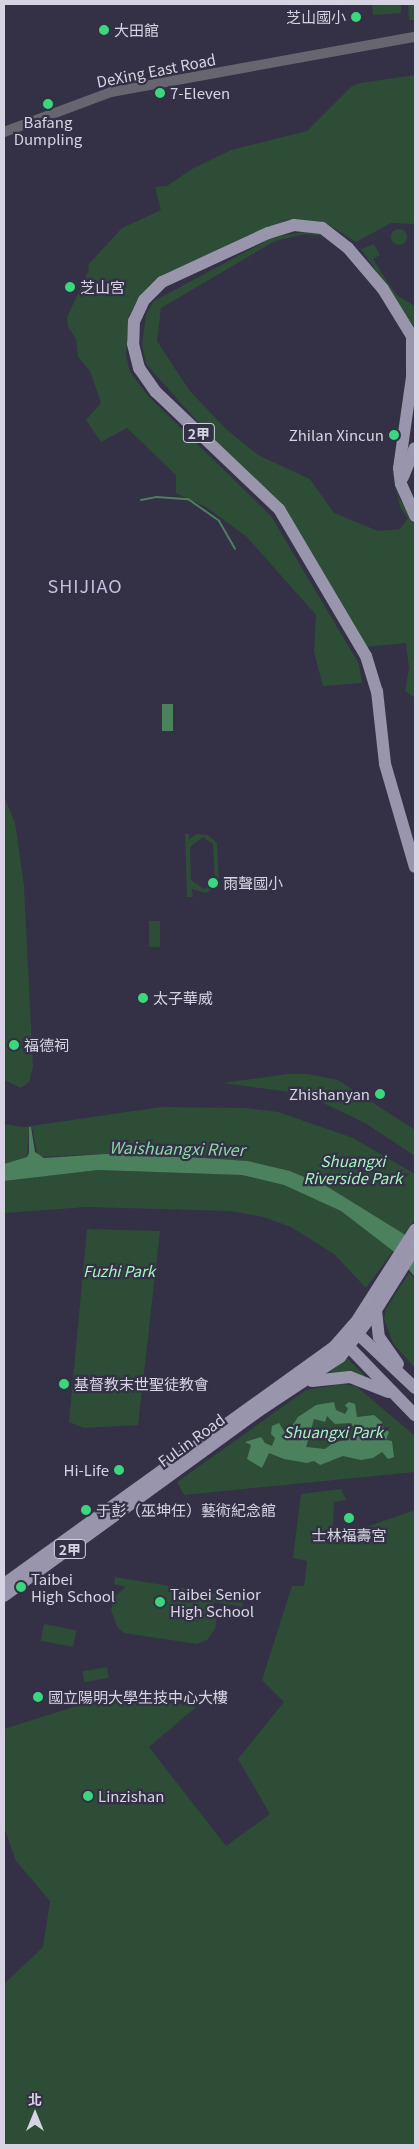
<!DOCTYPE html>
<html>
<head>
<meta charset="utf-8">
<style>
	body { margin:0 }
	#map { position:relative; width:419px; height:2149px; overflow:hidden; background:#343046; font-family:Georgia,"Noto Sans TC",serif }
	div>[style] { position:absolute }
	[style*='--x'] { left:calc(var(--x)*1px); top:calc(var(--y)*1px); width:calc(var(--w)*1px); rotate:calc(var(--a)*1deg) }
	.green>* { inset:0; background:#2d4d37; transform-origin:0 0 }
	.round { border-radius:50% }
	.water>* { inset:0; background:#4c815d; transform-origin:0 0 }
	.stream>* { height:2px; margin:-1px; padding:0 1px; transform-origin:1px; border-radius:1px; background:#4c815d }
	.minor>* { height:10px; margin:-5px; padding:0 5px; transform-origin:5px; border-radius:5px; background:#676570 }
	.major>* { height:12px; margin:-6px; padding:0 6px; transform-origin:6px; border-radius:6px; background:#9895ac }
	.dots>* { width:14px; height:14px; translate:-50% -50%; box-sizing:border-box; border:2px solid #343046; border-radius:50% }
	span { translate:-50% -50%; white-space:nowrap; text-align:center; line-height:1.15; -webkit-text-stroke:4.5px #343046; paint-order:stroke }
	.shield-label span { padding:1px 4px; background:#343046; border:1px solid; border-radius:4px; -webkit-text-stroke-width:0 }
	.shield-label { font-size:14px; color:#d6d4e2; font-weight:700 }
	.poi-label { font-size:15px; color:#d6d4e2 }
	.right { translate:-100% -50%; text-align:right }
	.left { translate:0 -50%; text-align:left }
	.street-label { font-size:15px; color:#d6d4e2 }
	.park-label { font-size:15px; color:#a5f6be; font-style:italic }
	.water-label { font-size:16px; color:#8cdba5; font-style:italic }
	.quarter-label { font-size:18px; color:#c5c1dd; letter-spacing:1px }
	.frame { position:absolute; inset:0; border:5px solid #d6d4e2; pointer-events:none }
	.north { position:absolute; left:10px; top:2089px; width:50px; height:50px; -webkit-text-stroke:4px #343046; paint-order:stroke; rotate:0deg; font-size:14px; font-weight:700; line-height:20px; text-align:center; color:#d6d4e2 }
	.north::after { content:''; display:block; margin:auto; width:18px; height:22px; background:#d6d4e2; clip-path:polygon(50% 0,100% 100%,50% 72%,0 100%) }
</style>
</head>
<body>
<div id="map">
	<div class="green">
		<div style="clip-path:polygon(372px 4px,401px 4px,401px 13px,373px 15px)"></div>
		<div style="clip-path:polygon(408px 4px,415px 4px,415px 20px,409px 20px)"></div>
		<div style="clip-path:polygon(415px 75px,415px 224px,391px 223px,356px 242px,326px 223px,286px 220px,138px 299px,129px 316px,126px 355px,130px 372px,148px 396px,271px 516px,359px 664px,362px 683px,323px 686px,314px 652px,316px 615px,247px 537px,206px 507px,176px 493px,176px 475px,127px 428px,101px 442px,86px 420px,101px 403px,90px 371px,78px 357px,76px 339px,68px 327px,67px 317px,89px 270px,88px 265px,122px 228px,161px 210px,155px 187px,167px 186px,192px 169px,231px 150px,307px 131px,352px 86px,360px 83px)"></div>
		<div class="round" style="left:391px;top:229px;width:16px;height:16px"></div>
		<div style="clip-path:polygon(311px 231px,325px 236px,305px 234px,275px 241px,161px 308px,157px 341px,189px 390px,226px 429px,258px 455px,310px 479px,334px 513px,378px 531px,400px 529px,408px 518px,400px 507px,392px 471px,394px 474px,399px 498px,415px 522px,415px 698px,405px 691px,409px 668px,406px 643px,364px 647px,277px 503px,205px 430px,146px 364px,142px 345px,146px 314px,154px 301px,273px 237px)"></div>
		<div style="clip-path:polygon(374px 244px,380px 255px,373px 259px,388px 283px,398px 296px,415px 306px,415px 328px,361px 249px)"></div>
		<div style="clip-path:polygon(4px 796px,15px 823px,24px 886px,33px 1067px,29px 1082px,21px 1088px,4px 1080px)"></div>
		<div style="clip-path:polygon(evenodd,185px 834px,189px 834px,189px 839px,197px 834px,208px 835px,217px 843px,219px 884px,206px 893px,192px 889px,193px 897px,187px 897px,185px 834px,203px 837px,213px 844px,215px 882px,204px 889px,191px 880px,190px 847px,203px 837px)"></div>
		<div style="left:149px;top:921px;width:11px;height:26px"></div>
		<div style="clip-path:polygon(287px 1074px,308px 1074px,338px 1080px,415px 1130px,415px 1156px,365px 1123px,319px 1101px,290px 1092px,223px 1083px)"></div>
		<div style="clip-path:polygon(161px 1107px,245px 1108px,278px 1112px,353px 1138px,415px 1174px,415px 1219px,404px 1235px,328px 1187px,290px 1171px,248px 1161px,105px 1154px,38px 1157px,32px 1127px,29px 1128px,27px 1157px,4px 1164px,4px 1124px,24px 1127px)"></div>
		<div style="clip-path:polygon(98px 1170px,242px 1175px,284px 1185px,341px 1211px,393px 1251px,366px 1288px,334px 1254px,291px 1227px,263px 1217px,231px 1211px,87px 1207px,4px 1213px,4px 1181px)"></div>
		<div style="clip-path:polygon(87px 1229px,160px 1231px,138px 1425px,84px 1428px,69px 1422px)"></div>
		<div style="clip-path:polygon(409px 1273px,415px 1279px,415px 1368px,393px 1343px,384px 1319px,386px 1309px)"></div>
		<div style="clip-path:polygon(347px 1358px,365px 1376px,364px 1378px,329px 1373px)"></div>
		<div style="clip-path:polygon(342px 1384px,356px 1386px,415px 1436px,415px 1472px,184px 1495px,177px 1482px,306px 1390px)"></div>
		<div style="clip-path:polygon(341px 1489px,346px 1500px,334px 1502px,333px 1528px,326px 1531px,332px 1539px,415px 1510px,415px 2145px,4px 2145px,4px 1984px,43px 1947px,50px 1901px,16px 1861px,4px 1827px,4px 1729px,117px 1693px,196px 1707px,149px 1747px,226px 1846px,270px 1814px,238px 1759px,284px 1702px,262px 1680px,292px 1586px,304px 1586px,307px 1561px,293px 1558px,301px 1494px)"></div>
		<div style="clip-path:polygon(115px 1577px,243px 1598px,242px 1607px,213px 1602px,217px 1616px,215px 1629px,207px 1640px,197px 1644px,124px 1633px,117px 1627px,111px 1610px,115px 1596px,126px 1587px,114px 1584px)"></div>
		<div style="left:44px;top:1624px;width:33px;height:17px;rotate:11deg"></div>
		<div style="left:107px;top:1667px;width:11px;height:25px;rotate:80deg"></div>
	</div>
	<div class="water">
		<div style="left:162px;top:704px;width:11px;height:27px"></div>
		<div style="clip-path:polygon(29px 1127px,31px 1127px,35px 1152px,44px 1158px,105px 1154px,187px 1157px,248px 1161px,290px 1171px,328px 1187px,415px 1241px,415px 1277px,393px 1251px,341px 1211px,284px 1185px,242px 1175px,98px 1170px,4px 1181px,4px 1164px,27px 1157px,29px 1153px)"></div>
		<div style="clip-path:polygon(evenodd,334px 1402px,336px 1410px,345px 1414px,348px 1409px,345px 1405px,349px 1402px,355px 1404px,357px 1417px,374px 1415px,382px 1422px,383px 1427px,389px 1432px,386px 1440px,392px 1441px,394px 1457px,388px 1459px,382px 1452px,373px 1458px,361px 1460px,343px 1456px,320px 1465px,314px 1461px,307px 1463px,284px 1459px,269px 1453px,262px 1468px,247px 1459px,251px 1445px,245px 1442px,261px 1437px,265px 1443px,272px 1446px,275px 1438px,271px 1434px,272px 1426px,279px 1423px,285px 1433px,292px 1435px,290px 1429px,298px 1417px,316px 1405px,334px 1402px,327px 1416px,335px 1424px,351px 1423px,359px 1436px,333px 1443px,325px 1449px,306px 1447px,314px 1419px,325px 1422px,327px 1416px)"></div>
	</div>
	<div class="stream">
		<div style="--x:141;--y:500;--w:15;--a:-11"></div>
		<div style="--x:156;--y:497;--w:32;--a:4"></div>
		<div style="--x:188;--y:499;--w:38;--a:35"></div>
		<div style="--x:219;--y:521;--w:32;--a:60"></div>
	</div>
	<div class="minor">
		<div style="--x:4;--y:132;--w:114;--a:-20.5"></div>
		<div style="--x:111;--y:92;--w:309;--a:-10.3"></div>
	</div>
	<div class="major">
		<div style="--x:412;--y:336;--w:41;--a:90"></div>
		<div style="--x:412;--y:377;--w:92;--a:98.1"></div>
		<div style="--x:399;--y:468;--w:16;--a:83"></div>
		<div style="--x:401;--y:484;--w:35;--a:66"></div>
		<div style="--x:415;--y:341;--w:61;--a:-121.6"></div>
		<div style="--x:383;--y:289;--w:54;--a:-130.5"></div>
		<div style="--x:348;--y:248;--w:33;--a:-142"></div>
		<div style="--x:322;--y:228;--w:28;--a:-174"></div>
		<div style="--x:294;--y:225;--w:27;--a:163"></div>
		<div style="--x:268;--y:233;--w:117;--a:155.2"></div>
		<div style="--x:162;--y:282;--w:25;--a:135"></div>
		<div style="--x:144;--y:300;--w:23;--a:115"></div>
		<div style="--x:134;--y:321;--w:23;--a:92"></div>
		<div style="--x:133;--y:344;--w:25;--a:76"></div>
		<div style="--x:139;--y:368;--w:29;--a:55"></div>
		<div style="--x:156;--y:392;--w:170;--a:43.6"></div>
		<div style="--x:279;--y:509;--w:171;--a:59.4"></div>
		<div style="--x:366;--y:656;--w:37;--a:73"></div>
		<div style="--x:377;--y:691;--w:73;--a:83.7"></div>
		<div style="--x:385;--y:764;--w:107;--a:73.8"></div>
		<div style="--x:403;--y:477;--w:31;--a:-68"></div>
		<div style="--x:376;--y:1310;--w:27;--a:84"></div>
		<div style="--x:379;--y:1337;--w:33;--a:55"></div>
		<div style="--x:351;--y:1334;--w:8;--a:7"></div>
		<div style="--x:359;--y:1335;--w:77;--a:43.4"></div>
		<div style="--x:348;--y:1339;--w:8;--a:83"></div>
		<div style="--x:349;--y:1347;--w:95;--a:45.9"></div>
		<div style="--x:312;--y:1381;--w:38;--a:-6"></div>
		<div style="--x:350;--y:1377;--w:41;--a:21.5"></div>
		<div style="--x:4;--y:1584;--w:406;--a:-35.7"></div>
		<div style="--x:334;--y:1347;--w:37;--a:-49"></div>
		<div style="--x:358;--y:1319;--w:106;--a:-57.4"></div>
		<div style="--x:4;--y:1596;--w:320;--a:-36"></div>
		<div style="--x:263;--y:1408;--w:92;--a:-33.5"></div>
		<div style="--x:340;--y:1357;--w:59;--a:-52.5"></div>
		<div style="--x:376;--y:1310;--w:73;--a:-57.8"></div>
	</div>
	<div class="dots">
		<div style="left:356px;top:17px;background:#3ad77f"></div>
		<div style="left:104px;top:30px;background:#3ad77f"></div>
		<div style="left:160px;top:93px;background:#3ad77f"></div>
		<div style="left:48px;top:104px;background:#3ad77f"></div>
		<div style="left:70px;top:287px;background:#3ad77f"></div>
		<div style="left:394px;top:435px;background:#3ad77f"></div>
		<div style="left:213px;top:883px;background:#3ad77f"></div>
		<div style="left:143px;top:998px;background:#3ad77f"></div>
		<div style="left:14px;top:1045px;background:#3ad77f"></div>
		<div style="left:380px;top:1094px;background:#3ad77f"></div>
		<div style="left:64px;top:1384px;background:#3ad77f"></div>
		<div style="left:119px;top:1470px;background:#3ad77f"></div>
		<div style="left:86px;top:1510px;background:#3ad77f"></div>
		<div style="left:349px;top:1518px;background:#3ad77f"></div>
		<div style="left:21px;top:1587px;background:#3ad77f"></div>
		<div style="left:160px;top:1602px;background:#3ad77f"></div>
		<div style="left:38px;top:1697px;background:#3ad77f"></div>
		<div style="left:88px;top:1796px;background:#3ad77f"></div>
	</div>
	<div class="shield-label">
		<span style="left:199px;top:433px">2甲</span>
		<span style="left:70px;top:1549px">2甲</span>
	</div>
	<div class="poi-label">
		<span class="right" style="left:346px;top:17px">芝山國小</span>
		<span class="left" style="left:114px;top:30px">大田館</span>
		<span class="left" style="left:170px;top:93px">7-Eleven</span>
		<span style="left:48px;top:130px">Bafang<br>Dumpling</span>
		<span class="left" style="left:80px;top:287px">芝山宮</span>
		<span class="right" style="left:384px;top:435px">Zhilan Xincun</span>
		<span class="left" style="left:223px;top:883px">雨聲國小</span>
		<span class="left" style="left:153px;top:998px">太子華威</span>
		<span class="left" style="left:24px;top:1045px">福德祠</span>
		<span class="right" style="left:370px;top:1094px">Zhishanyan</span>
		<span class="left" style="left:74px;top:1384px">基督教末世聖徒教會</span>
		<span class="right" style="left:109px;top:1470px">Hi-Life</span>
		<span class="left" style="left:96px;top:1510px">于彭（巫坤任）藝術紀念館</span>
		<span style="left:349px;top:1535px">士林福壽宮</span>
		<span class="left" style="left:31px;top:1587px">Taibei<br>High School</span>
		<span class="left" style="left:170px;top:1602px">Taibei Senior<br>High School</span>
		<span class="left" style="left:48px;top:1697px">國立陽明大學生技中心大樓</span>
		<span class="left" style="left:98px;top:1796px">Linzishan</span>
	</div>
	<div class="street-label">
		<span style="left:156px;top:70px;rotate:-11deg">DeXing East Road</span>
		<span style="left:191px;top:1440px;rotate:-36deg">FuLin Road</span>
	</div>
	<div class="park-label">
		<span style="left:353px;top:1169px">Shuangxi<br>Riverside Park</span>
		<span style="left:119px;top:1271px">Fuzhi Park</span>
		<span style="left:333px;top:1432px">Shuangxi Park</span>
	</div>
	<div class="water-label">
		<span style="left:177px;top:1148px;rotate:1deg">Waishuangxi River</span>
	</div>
	<div class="quarter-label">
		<span style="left:85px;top:585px">SHIJIAO</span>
	</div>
	<div class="frame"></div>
	<div class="north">北</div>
</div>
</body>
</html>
